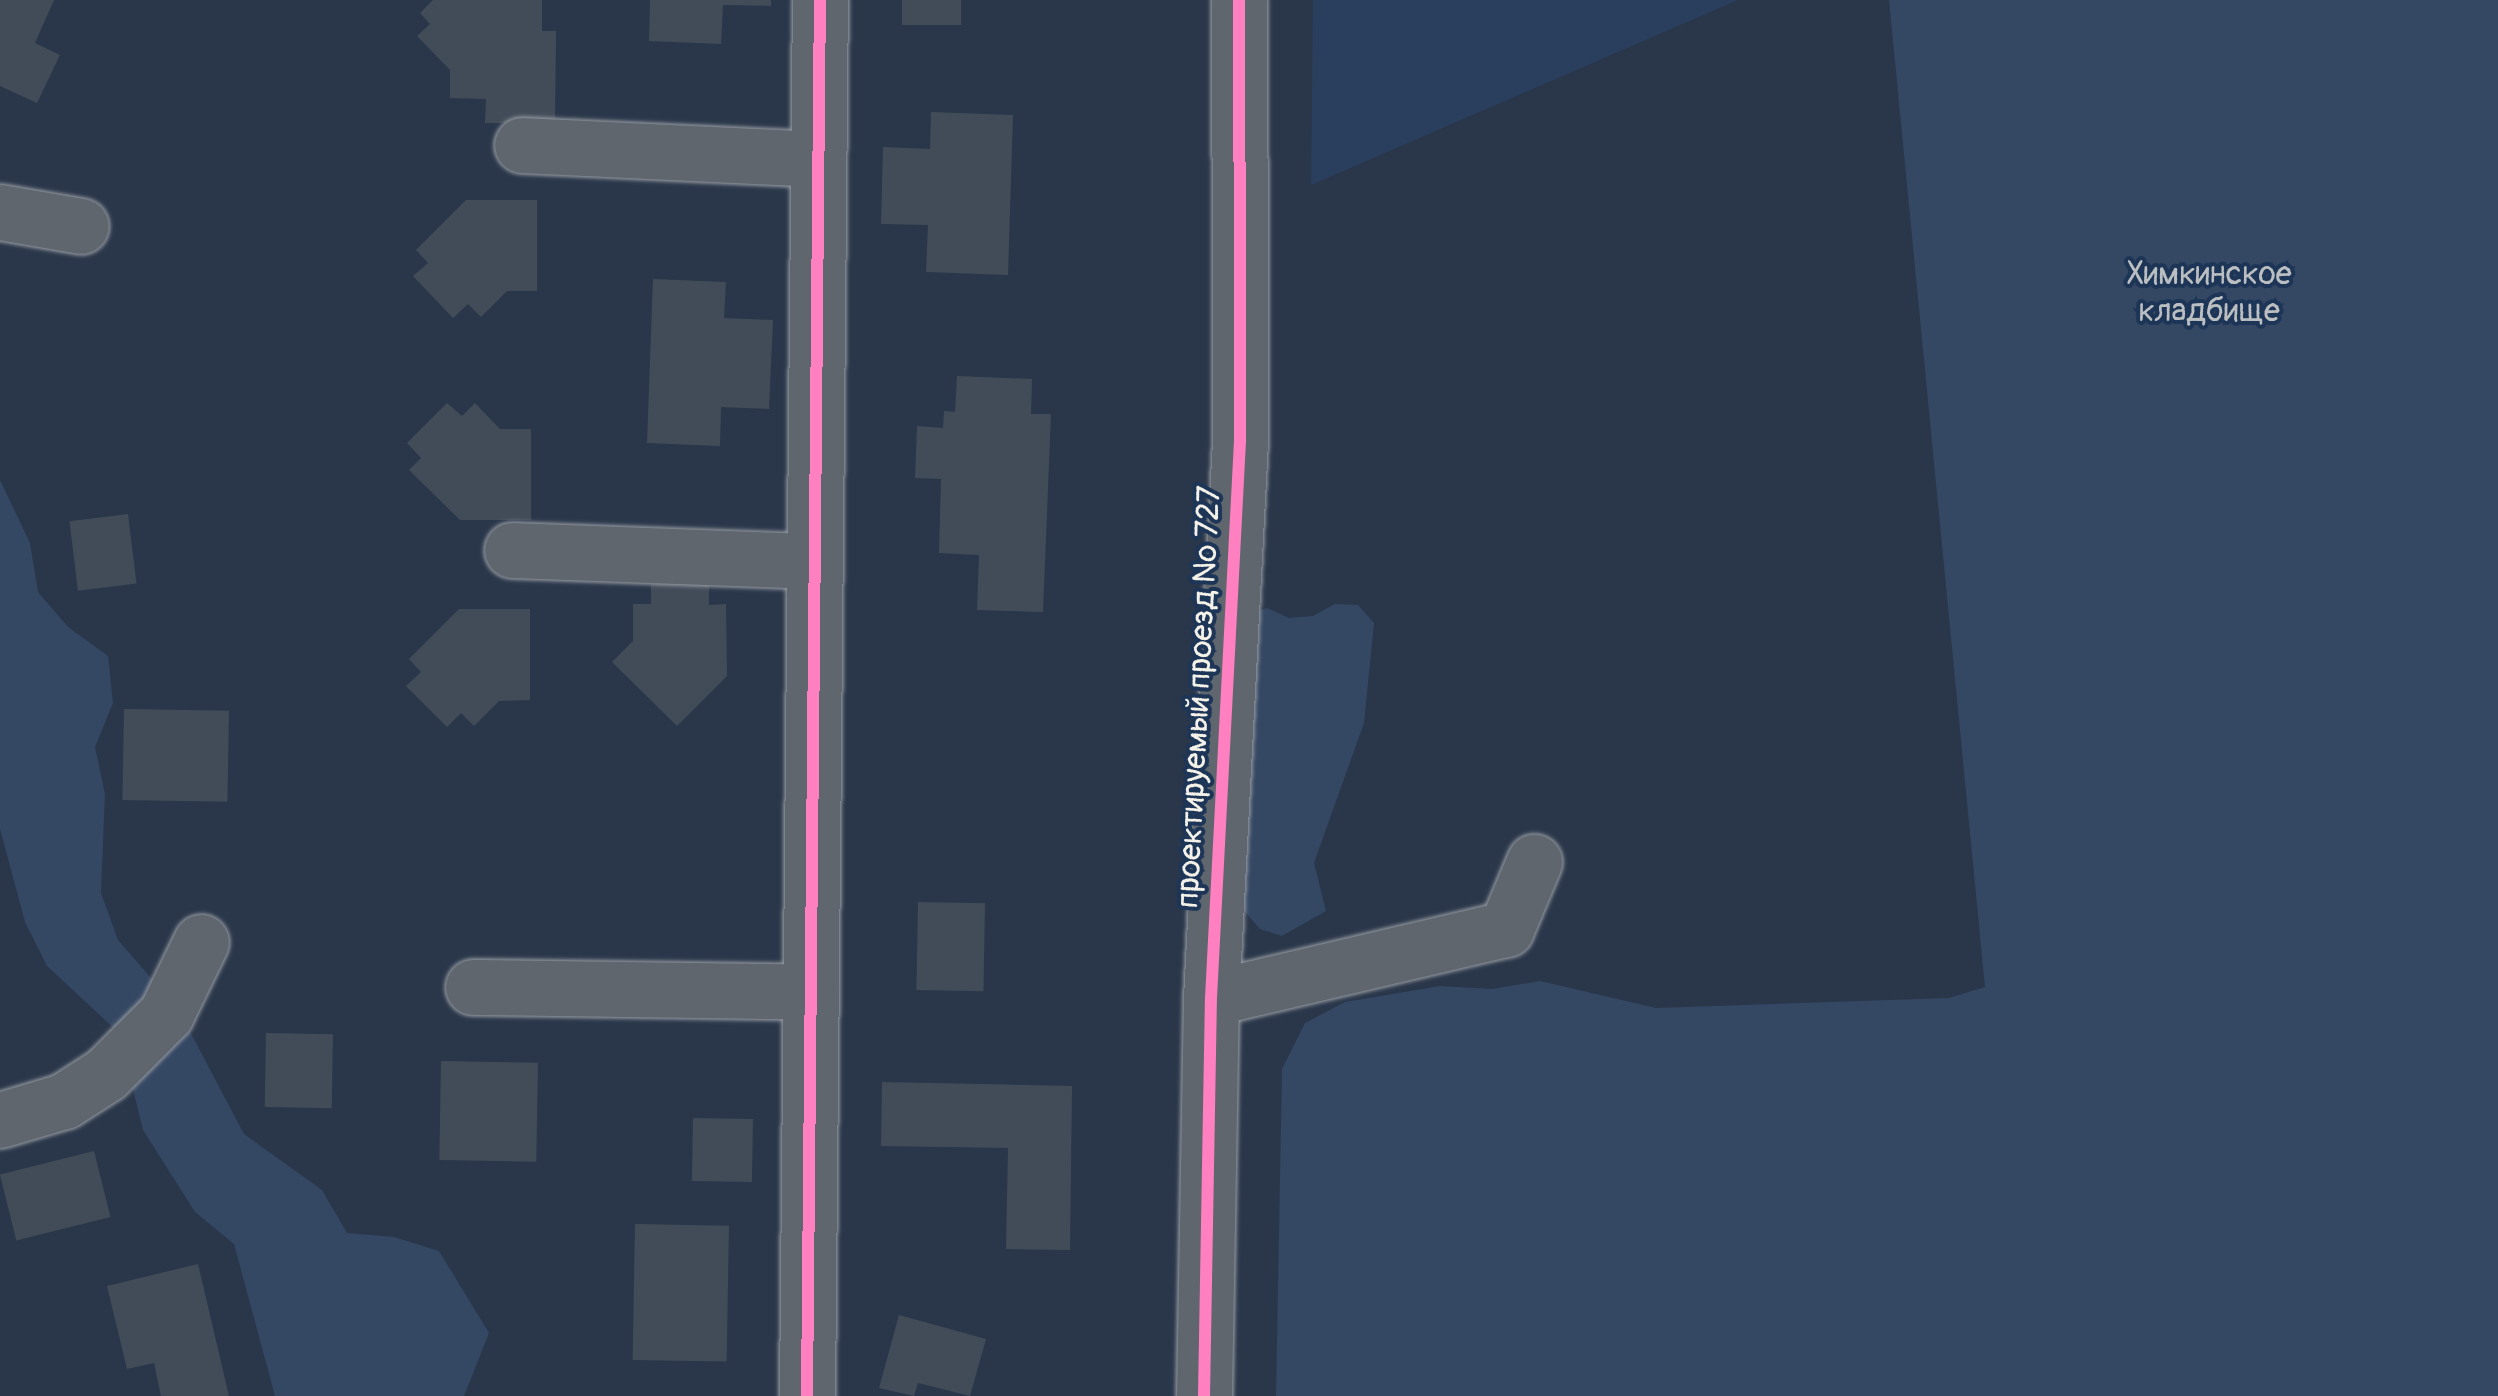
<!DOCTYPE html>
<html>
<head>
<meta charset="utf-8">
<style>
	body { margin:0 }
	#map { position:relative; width:2498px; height:1396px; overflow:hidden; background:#2a374a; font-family:Pangolin,sans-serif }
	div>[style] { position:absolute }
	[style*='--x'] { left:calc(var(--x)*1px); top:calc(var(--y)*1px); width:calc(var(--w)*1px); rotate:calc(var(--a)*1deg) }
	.built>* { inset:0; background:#2a3f5d }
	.green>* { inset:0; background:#344763 }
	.building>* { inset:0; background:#424c59; transform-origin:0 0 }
	.roads { filter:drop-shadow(0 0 2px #979ca3) drop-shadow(0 0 2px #979ca3) }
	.minor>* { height:55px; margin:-27.5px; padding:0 27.5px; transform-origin:27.5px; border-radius:27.5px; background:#60666e }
	.cycleway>* { height:12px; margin:-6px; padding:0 6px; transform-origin:6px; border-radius:6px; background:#ff80c0 }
	span { translate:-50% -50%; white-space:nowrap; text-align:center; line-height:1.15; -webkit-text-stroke:8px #1d3557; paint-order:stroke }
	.park-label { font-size:32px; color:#bbbfc1 }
	.street-label { font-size:32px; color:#f4f1e8 }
</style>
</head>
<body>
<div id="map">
	<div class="built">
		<div style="clip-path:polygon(1313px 0,1738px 0,1311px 185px)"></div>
	</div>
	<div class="green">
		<div style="clip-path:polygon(1889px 0,2498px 0,2498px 1396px,1276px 1396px,1282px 1069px,1305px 1023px,1345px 1002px,1440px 986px,1492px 989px,1540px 981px,1656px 1008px,1949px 998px,1985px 987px)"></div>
		<div style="clip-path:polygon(0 480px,30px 543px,38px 592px,68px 627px,108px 656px,113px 703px,95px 747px,105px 794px,101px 893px,118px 940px,178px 1009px,244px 1134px,322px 1190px,347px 1233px,394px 1237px,439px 1251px,489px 1333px,464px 1396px,275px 1396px,234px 1244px,195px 1212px,143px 1130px,119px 1033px,47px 966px,25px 922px,0 829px)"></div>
		<div style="clip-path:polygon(1335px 604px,1358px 605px,1374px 623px,1364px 723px,1314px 863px,1326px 911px,1282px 936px,1260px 929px,1244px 911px,1245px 616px,1267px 608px,1289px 618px,1313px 616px)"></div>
	</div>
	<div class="building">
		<div style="clip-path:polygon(0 0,54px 0,35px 43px,60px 55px,37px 103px,0 86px)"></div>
		<div style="clip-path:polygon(433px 0,542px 0,542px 31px,556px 31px,555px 124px,485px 123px,486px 99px,450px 98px,450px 70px,417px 36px,430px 24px,420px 13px)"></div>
		<div style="clip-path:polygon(650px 0,771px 0,771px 6px,723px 5px,721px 44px,649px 41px)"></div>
		<div style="left:902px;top:0;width:59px;height:25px"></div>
		<div style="clip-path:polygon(931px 112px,1013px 115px,1008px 275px,926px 272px,928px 225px,881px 224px,883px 147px,930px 149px)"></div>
		<div style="clip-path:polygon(466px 200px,537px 200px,537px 291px,507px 291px,481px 317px,468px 304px,453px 318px,413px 276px,428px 263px,416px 250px)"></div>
		<div style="clip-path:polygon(653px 279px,726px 282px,724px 318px,773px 320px,769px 409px,721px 407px,720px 446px,647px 443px)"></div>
		<div style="clip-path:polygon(957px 376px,1032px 379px,1031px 414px,1051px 414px,1043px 612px,977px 610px,979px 555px,939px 553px,941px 479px,915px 478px,917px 426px,943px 428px,944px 411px,955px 412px)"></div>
		<div style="clip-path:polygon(447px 403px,462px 416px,475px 403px,500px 429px,531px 429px,531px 520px,460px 520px,409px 470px,421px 458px,407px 443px)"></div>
		<div style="left:128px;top:514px;width:70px;height:59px;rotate:83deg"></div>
		<div style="clip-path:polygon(651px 584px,709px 584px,709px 605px,726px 604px,727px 676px,677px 726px,612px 662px,633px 641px,633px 604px,651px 604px)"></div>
		<div style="clip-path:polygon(459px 609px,530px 609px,530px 700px,499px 701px,474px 726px,461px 713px,447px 727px,406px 686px,421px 672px,409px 659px)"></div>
		<div style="left:124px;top:709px;width:105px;height:91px;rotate:1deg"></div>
		<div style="left:918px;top:902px;width:67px;height:88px;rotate:1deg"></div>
		<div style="left:266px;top:1033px;width:67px;height:74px;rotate:1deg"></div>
		<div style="left:441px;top:1061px;width:97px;height:99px;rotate:1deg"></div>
		<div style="clip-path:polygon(882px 1082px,1072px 1086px,1070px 1250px,1006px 1249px,1008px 1148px,881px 1146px)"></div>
		<div style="left:693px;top:1118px;width:60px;height:63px;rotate:1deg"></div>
		<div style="left:94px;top:1151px;width:68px;height:97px;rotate:76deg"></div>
		<div style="left:635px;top:1224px;width:94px;height:136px;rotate:1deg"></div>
		<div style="clip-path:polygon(198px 1264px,229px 1396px,161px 1396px,154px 1363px,127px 1369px,107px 1286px)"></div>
		<div style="clip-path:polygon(899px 1315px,986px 1339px,970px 1396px,918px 1383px,914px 1396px,879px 1388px)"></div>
	</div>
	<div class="roads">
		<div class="minor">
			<div style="--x:522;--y:145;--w:296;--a:2.7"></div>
			<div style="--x:0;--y:212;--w:82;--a:9.8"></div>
			<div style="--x:512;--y:550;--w:303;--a:2.1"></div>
			<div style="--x:473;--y:987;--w:338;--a:0.8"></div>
			<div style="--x:1211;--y:998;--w:303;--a:-13.2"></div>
			<div style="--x:1506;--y:929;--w:73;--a:-67.3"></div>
			<div style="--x:0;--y:1120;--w:67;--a:-16.5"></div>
			<div style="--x:64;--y:1101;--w:50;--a:-32.7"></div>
			<div style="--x:106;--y:1074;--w:85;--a:-45"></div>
			<div style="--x:166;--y:1014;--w:80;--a:-64.1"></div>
			<div style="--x:807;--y:1396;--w:1396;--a:-89.47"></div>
			<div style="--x:1204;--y:1396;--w:398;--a:-89"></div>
			<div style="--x:1211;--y:998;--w:559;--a:-87.02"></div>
			<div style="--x:1240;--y:440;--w:440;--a:-90.1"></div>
		</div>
	</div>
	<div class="cycleway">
		<div style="--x:807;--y:1396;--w:1396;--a:-89.47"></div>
		<div style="--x:1204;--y:1396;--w:398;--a:-89"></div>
		<div style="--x:1211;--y:998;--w:559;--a:-87.02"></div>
		<div style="--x:1240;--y:440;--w:440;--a:-90.1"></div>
	</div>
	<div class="park-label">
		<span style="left:2209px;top:293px">Химкинское<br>кладбище</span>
	</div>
	<div class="street-label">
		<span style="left:1199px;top:697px;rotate:-87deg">проектируемый проезд № 727</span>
	</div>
</div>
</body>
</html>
